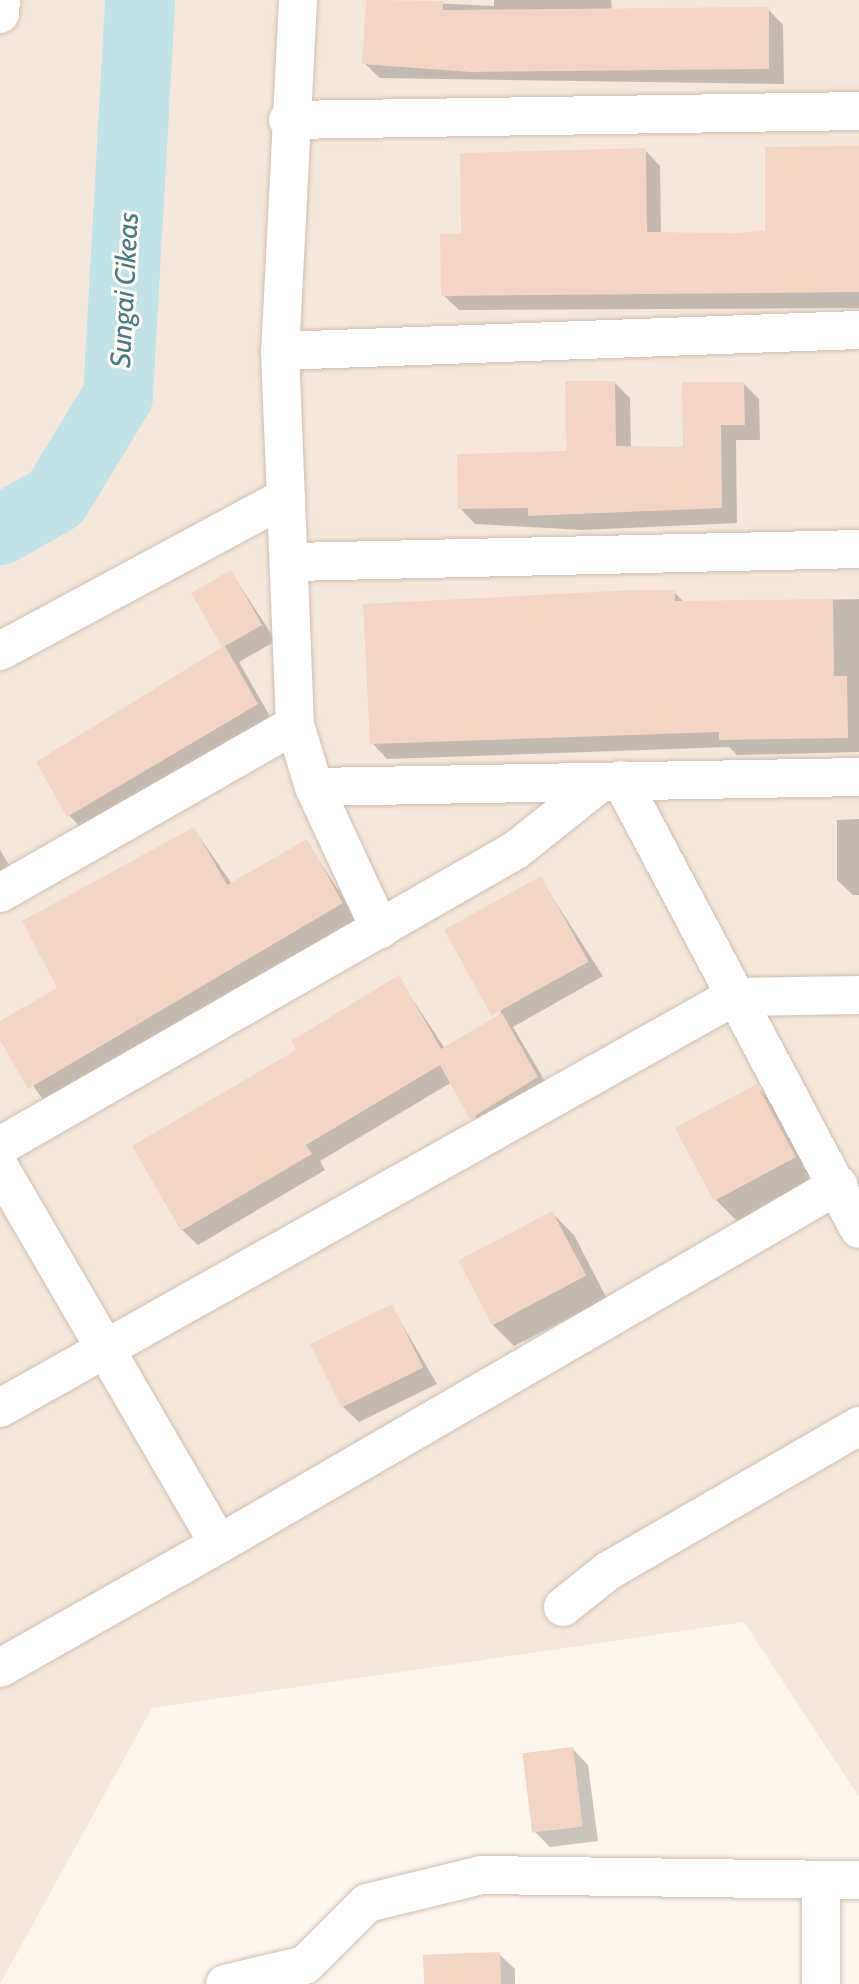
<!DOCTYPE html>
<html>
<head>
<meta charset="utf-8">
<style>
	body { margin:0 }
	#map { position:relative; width:859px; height:1984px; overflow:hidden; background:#fdf6ec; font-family:Cabin,sans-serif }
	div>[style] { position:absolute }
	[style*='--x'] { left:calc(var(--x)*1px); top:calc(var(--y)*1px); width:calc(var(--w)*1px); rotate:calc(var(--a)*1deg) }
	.residential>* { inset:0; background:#f5e8da }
	.shadow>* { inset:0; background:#0003 }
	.river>* { height:70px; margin:-35px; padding:0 35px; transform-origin:35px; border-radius:35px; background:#bfe3e8 }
	.building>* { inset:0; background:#f3d5c3; transform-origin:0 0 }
	.roads { filter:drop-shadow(0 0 2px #d1beb0) drop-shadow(0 0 2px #d1beb0) }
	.street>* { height:38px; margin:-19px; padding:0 19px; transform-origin:19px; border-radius:19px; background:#fff }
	span { translate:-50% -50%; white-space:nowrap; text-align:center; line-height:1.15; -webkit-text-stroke:6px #fffaf3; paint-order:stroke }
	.water-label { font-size:28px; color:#437c86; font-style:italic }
</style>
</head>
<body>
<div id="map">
	<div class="residential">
		<div style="clip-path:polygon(0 0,859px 0,859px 1797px,744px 1622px,152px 1708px,0 1984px)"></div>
	</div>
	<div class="shadow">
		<div style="clip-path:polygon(368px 0,494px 6px,494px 0,611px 0,612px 12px,768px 9px,783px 25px,784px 84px,380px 78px,364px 63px)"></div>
		<div style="clip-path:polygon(859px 147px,859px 308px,459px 310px,443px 295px,463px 236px,645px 150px,660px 166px,661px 234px,767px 233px)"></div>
		<div style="clip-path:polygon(615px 383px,630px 398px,631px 448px,685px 449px,744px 384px,759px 399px,760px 440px,736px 440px,737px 523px,582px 530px,475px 524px,460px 508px,568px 453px)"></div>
		<div style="clip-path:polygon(231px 572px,276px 641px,239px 662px,272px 720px,84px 831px,69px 815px,224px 648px)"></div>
		<div style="clip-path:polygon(674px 592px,685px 603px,859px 599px,859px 752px,737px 755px,729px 747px,387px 759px,372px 743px)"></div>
		<div style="clip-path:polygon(859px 819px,859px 895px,853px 895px,837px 880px,837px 820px)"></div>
		<div style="clip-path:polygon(194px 829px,232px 884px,307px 842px,357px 919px,45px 1103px,0 1036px,0 1023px,60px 989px)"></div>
		<div style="clip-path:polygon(0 850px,12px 870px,0 877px)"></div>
		<div style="clip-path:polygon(540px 878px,603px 976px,513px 1027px,552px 1093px,487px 1133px,452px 1082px,320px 1161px,325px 1170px,198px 1245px,182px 1230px,299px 1051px,399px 978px,445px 1049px,499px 1018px)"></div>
		<div style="clip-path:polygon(757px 1087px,779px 1109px,816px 1179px,738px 1222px,716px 1200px)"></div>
		<div style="clip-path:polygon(552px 1213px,574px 1235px,607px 1299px,514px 1346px,492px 1324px,460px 1260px)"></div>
		<div style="clip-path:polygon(392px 1307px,437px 1384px,359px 1422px,343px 1407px)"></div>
		<div style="clip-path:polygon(573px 1749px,588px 1765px,598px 1841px,550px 1847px,534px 1831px)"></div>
		<div style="clip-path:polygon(499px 1954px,515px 1969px,515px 1984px,426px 1984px)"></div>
	</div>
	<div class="river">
		<div style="--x:0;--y:530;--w:64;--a:-29.7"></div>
		<div style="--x:56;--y:498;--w:119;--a:-58.7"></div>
		<div style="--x:118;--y:396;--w:397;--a:-86.8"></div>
	</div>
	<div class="building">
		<div style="clip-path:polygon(366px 0,443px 1px,443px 10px,769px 7px,769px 69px,470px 72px,362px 64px)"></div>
		<div style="clip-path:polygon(859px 146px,859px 292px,441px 296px,440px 234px,461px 234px,460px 153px,646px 148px,647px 232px,735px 233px,765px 231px,765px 147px)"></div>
		<div style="clip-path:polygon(565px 381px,615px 381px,616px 446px,683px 447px,682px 382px,744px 382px,745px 425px,721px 425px,722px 508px,528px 516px,528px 508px,458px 509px,457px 454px,566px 451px)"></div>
		<div style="clip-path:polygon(231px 570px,262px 625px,225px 646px,258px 704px,67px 817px,36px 762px,222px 647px,191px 593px)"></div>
		<div style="clip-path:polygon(634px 590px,675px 590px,675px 601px,833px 599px,834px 676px,847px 676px,848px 738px,719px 740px,719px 732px,370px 744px,363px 604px)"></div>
		<div style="clip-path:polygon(194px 827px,227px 885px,307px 839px,343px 903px,28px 1089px,0 1040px,0 1021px,57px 988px,22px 921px)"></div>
		<div style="left:541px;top:876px;width:98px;height:111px;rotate:61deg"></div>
		<div style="clip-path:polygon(399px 975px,441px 1049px,502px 1013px,538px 1077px,470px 1119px,440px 1065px,306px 1145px,312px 1154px,181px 1231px,132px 1146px,296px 1050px,291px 1041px)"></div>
		<div style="left:757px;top:1084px;width:83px;height:93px;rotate:62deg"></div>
		<div style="left:552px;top:1211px;width:73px;height:106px;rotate:62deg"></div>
		<div style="left:392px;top:1304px;width:71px;height:91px;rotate:64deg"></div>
		<div style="left:573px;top:1747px;width:80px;height:51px;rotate:83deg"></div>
		<div style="left:500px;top:1952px;width:32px;height:77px;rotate:88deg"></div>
	</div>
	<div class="roads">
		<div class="street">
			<div style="--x:298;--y:0;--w:351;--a:92.9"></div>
			<div style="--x:280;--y:351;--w:374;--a:87.7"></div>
			<div style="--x:295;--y:725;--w:65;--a:73"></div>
			<div style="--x:314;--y:787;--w:157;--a:65.1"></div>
			<div style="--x:0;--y:14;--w:14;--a:-86"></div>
			<div style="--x:288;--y:120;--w:571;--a:-0.9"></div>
			<div style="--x:280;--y:351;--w:579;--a:-2.08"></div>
			<div style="--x:292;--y:562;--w:567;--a:-1.31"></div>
			<div style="--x:0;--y:651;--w:325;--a:-28.3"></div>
			<div style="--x:621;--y:780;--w:508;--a:62.07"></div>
			<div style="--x:314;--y:787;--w:545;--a:-1.05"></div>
			<div style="--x:0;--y:893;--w:339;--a:-29.7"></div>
			<div style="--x:0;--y:1146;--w:595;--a:-29.84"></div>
			<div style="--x:516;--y:850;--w:107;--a:-38.6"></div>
			<div style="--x:0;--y:1168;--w:435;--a:59.8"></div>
			<div style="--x:219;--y:1544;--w:716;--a:-30.11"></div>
			<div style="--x:0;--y:1408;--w:840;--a:-29.28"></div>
			<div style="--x:733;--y:997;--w:126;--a:-0.9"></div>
			<div style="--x:563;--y:1607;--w:58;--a:-38.7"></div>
			<div style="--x:608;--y:1571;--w:290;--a:-30"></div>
			<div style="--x:0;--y:1668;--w:252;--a:-29.5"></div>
			<div style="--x:821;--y:1882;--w:102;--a:90"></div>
			<div style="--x:225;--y:1984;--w:82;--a:-13.4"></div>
			<div style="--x:305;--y:1965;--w:88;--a:-45"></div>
			<div style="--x:367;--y:1903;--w:118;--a:-13.7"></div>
			<div style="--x:482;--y:1875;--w:377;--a:0.8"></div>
		</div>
	</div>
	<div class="water-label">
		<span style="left:124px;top:290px;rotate:-87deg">Sungai Cikeas</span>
	</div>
</div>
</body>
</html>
